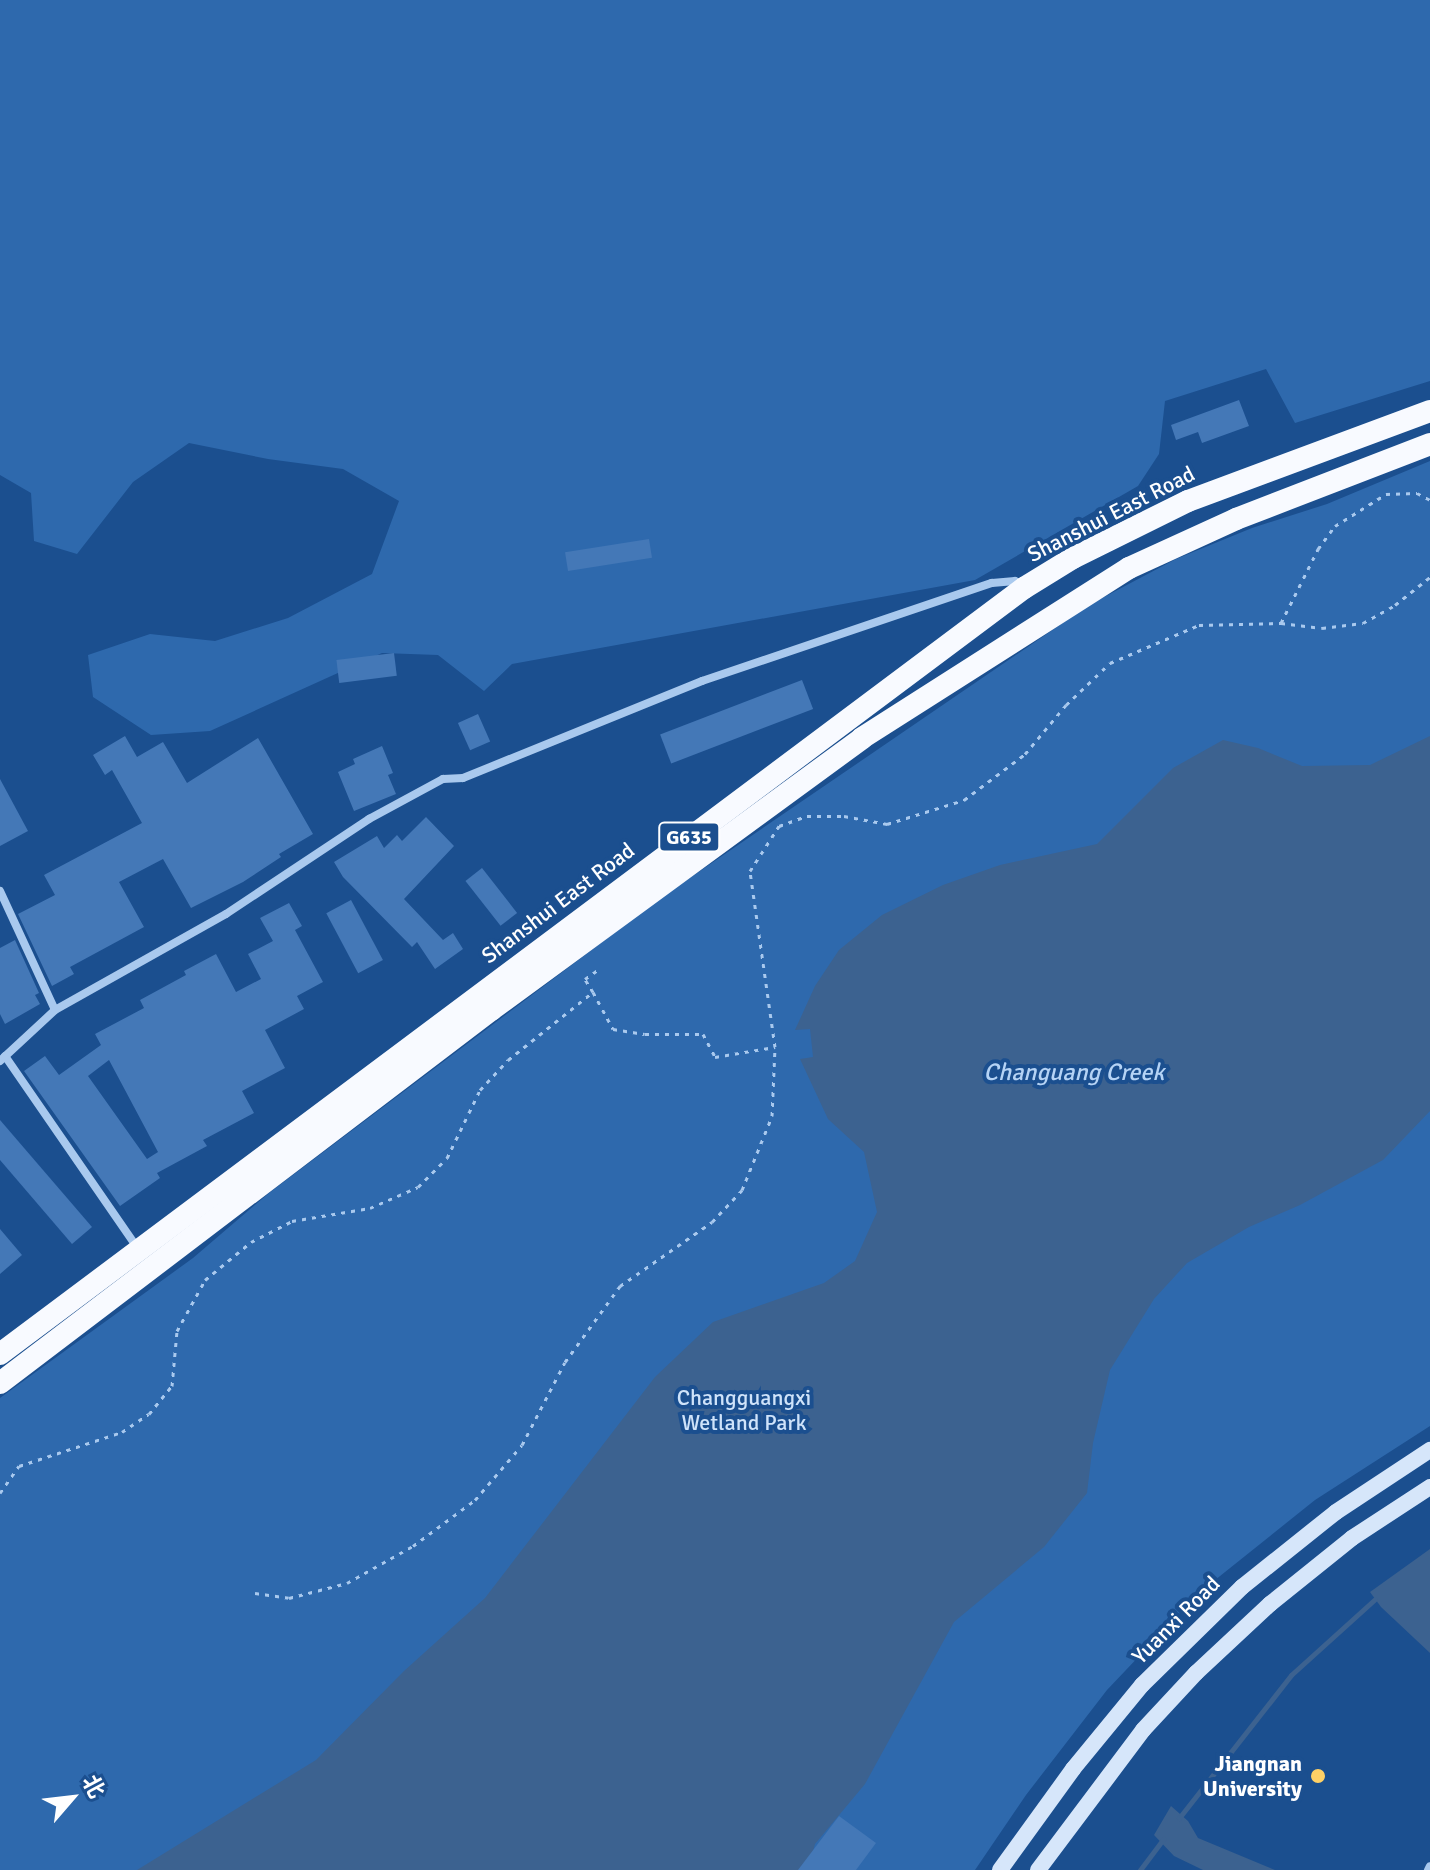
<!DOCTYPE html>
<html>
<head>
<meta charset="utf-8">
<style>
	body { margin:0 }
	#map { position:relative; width:1430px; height:1870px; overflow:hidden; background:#1b4f8f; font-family:Signika,"Noto Sans SC",sans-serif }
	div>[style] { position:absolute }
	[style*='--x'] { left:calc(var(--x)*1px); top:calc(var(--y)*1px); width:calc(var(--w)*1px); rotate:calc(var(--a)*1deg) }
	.green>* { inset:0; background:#2e69ad }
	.water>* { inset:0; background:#3c6290 }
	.stream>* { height:5px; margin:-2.5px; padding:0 2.5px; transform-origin:2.5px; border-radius:2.5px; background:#3c6290 }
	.building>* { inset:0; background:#4478b7; transform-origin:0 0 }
	.path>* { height:3px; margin-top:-1.5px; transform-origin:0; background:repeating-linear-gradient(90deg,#a9c9ee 0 4px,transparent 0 10px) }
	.minor>* { height:8px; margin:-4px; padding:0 4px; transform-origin:4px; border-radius:4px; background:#a9c9ee }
	.secondary>* { height:16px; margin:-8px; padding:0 8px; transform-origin:8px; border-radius:8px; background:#d6e6fa }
	.trunk>* { height:22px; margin:-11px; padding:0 11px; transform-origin:11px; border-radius:11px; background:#f8faff }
	.dots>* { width:22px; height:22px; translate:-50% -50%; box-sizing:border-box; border:4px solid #1b4f8f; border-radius:50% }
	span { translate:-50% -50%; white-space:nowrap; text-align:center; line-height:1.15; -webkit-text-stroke:8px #1b4f8f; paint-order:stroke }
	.shield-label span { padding:2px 6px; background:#1b4f8f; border:2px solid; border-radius:6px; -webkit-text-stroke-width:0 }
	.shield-label { font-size:20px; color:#fff; font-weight:700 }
	.street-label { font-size:22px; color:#fff }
	.park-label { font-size:22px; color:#cfe3fa }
	.poi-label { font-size:22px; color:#fff; font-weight:700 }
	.right { translate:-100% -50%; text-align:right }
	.water-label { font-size:24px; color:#b5d3f5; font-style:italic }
	.north { position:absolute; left:32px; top:1758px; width:80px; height:80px; -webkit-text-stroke:6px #1b4f8f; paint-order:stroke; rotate:62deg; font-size:22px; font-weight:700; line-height:32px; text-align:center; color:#fff }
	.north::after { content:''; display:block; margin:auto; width:28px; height:36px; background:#fff; clip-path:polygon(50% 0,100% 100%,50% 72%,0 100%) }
</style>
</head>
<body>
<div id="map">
	<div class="green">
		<div style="clip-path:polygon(0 0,1430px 0,1430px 381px,1295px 423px,1266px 369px,1165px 401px,1159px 454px,1138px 486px,975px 580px,512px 664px,484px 691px,438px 655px,382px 653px,210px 731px,151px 735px,93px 697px,88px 655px,150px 634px,215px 641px,288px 618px,372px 574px,399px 501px,343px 469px,268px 459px,189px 443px,133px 482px,77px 554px,34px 541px,31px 493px,0 475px)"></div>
		<div style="clip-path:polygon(1430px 461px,1430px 1426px,1315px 1500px,1200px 1592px,1107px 1690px,1026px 1795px,975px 1870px,0 1870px,0 1398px,193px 1258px,269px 1193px,662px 897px,1089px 605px,1176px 559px,1252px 528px,1327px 504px)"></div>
	</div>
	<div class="water">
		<div style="clip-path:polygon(1430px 736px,1430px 1111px,1383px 1160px,1300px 1205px,1249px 1227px,1187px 1263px,1154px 1299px,1110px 1370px,1093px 1443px,1087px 1493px,1044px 1547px,954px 1622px,865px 1784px,815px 1844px,808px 1870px,137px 1870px,316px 1760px,404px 1671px,485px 1598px,655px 1377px,713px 1322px,824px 1283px,855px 1261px,877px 1212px,864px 1152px,828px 1119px,800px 1059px,813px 1057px,810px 1029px,795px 1030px,815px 986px,839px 950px,882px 915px,943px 885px,1000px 865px,1097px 844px,1173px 768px,1223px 740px,1258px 748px,1302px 766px,1370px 765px)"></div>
		<div style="clip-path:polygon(1430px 1549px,1430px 1653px,1381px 1607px,1370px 1592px)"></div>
		<div style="clip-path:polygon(1171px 1806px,1188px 1821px,1198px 1838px,1275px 1870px,1203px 1870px,1174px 1856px,1154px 1835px)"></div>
	</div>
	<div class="stream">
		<div style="--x:1179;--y:1818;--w:182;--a:-51.9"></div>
		<div style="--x:1291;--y:1675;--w:113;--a:-42.1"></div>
		<div style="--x:1140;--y:1870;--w:39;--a:-53"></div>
	</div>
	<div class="building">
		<div style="clip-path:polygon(1239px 400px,1249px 426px,1202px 443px,1198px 432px,1176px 440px,1171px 425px)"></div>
		<div style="left:649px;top:539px;width:19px;height:85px;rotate:81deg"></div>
		<div style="left:394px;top:653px;width:23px;height:58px;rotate:83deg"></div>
		<div style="left:802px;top:680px;width:31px;height:152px;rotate:69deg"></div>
		<div style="left:478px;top:714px;width:30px;height:22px;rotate:66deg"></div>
		<div style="clip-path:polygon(125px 736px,137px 757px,163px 742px,187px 783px,258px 738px,313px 834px,279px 854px,281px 857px,243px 882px,191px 908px,163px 859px,119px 882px,144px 927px,70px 967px,74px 974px,52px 986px,18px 914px,55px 895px,44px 875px,142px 823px,112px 770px,105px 775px,93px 755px)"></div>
		<div style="clip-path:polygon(382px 746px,393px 773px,388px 775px,396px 794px,354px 811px,338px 772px,355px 764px,353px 759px)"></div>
		<div style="clip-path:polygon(0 779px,28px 831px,0 846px)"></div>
		<div style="clip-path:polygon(426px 817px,454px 846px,404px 899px,443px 940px,453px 933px,463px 949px,435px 969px,417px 942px,412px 947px,343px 877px,334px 862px,377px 836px,384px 848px,397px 835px,402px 841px)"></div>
		<div style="left:482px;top:868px;width:57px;height:21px;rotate:52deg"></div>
		<div style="left:351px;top:900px;width:68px;height:28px;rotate:62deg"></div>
		<div style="clip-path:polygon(evenodd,289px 903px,302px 926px,295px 930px,323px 982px,297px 996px,304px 1009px,265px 1030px,285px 1068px,242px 1091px,254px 1113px,203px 1140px,207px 1146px,157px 1173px,160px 1178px,120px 1206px,24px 1071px,45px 1056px,59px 1075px,101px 1045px,95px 1034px,144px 1008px,140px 1000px,186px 975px,184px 971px,216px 954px,236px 992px,261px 979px,248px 954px,273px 941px,260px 918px,289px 903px,109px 1060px,158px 1152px,147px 1159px,88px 1076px,109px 1060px)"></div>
		<div style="clip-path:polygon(15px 940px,39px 993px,35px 995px,40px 1004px,5px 1024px,0 1014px,0 948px)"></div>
		<div style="clip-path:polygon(0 1120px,92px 1227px,72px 1244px,0 1160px)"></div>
		<div style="clip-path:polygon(0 1229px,22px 1255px,0 1274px)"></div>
		<div style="clip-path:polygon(839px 1816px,876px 1843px,856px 1870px,798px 1870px)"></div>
	</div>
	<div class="path">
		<div style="--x:1281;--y:623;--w:83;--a:-63.4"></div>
		<div style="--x:1318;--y:549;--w:29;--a:-54"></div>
		<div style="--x:1335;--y:526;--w:60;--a:-32.1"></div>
		<div style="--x:1386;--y:494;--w:31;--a:-2"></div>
		<div style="--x:1417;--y:493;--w:15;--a:28"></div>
		<div style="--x:593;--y:992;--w:15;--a:-122"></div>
		<div style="--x:585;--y:979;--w:19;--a:-35"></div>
		<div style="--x:0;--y:1493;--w:33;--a:-55"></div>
		<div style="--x:19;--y:1466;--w:108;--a:-18.3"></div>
		<div style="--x:122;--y:1432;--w:32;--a:-34"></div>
		<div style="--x:149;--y:1414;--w:36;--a:-51"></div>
		<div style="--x:172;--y:1386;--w:55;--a:-84.8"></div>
		<div style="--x:177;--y:1331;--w:58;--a:-61.2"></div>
		<div style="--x:205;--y:1280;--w:60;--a:-39.6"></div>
		<div style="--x:251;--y:1242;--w:46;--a:-27.1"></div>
		<div style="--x:292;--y:1221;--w:79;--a:-9.5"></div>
		<div style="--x:370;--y:1208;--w:52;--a:-23.6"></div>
		<div style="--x:418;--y:1187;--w:41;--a:-45"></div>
		<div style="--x:447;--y:1158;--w:76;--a:-64.1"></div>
		<div style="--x:480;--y:1090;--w:41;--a:-47"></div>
		<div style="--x:508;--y:1060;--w:109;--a:-38.7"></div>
		<div style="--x:593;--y:992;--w:42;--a:61.6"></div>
		<div style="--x:613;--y:1029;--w:32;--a:9"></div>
		<div style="--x:645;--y:1034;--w:58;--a:0"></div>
		<div style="--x:703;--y:1034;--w:26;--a:62"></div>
		<div style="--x:715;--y:1057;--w:61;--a:-9.5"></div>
		<div style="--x:255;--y:1593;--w:34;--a:8"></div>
		<div style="--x:289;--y:1598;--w:60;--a:-14.5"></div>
		<div style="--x:347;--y:1583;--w:76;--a:-29.3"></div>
		<div style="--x:413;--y:1546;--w:77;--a:-36.6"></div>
		<div style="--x:475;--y:1500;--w:72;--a:-49.5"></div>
		<div style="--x:522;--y:1445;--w:93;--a:-62.6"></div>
		<div style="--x:565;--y:1362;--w:94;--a:-54.1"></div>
		<div style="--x:620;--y:1286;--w:112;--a:-34.8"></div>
		<div style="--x:712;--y:1222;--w:44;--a:-46.8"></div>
		<div style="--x:742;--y:1190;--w:80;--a:-67.9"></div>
		<div style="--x:772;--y:1116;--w:69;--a:-87.5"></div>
		<div style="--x:775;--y:1047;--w:178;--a:-98.1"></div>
		<div style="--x:750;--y:871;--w:54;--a:-57.2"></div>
		<div style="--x:779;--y:826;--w:30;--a:-20"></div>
		<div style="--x:807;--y:816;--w:37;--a:0"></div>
		<div style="--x:844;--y:816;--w:44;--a:10.5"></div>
		<div style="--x:887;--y:824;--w:81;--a:-17.3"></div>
		<div style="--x:964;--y:800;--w:76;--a:-37"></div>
		<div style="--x:1025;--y:754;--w:64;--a:-50.1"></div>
		<div style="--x:1066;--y:705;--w:61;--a:-43.7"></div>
		<div style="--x:1110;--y:663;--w:97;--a:-23.1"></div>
		<div style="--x:1199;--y:625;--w:82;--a:-1.4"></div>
		<div style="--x:1281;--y:623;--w:41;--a:7"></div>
		<div style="--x:1322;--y:628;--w:41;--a:-7"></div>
		<div style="--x:1363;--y:623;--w:37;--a:-29"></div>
		<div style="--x:1395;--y:605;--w:45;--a:-38.7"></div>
	</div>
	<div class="minor">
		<div style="--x:0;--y:891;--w:131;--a:65.2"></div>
		<div style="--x:5;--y:1056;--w:236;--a:55.4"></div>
		<div style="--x:0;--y:1061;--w:75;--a:-42.8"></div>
		<div style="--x:55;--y:1010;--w:196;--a:-29.3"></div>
		<div style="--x:226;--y:914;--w:172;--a:-33.6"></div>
		<div style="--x:369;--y:819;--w:84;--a:-28.4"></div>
		<div style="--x:443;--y:779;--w:20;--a:-3"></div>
		<div style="--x:463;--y:778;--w:258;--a:-22.1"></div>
		<div style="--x:702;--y:681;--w:306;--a:-18.7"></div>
		<div style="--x:992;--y:583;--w:23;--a:-5"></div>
		<div style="--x:1015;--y:581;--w:9;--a:41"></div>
		<div style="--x:1428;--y:1870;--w:4;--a:-63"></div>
	</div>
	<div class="secondary">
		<div style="--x:1000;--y:1870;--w:125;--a:-54.1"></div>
		<div style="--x:1073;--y:1769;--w:109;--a:-50.6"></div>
		<div style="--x:1142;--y:1685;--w:140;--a:-44.4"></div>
		<div style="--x:1242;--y:1587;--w:120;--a:-38.6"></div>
		<div style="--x:1336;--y:1512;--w:113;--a:-33.4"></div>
		<div style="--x:1038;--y:1870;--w:175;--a:-53.1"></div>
		<div style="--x:1143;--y:1730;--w:78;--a:-47.1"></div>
		<div style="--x:1196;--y:1673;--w:101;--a:-43"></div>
		<div style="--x:1270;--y:1604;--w:105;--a:-38.8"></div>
		<div style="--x:1352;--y:1538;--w:93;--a:-33.2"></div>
	</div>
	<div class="trunk">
		<div style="--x:0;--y:1354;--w:1279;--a:-36.8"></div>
		<div style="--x:1024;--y:588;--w:57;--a:-31.5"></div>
		<div style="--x:1073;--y:558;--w:128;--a:-26.4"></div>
		<div style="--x:1188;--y:501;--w:258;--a:-20.4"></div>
		<div style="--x:0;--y:1383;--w:617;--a:-37.22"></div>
		<div style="--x:491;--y:1010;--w:460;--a:-36.2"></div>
		<div style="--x:862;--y:738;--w:317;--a:-32.5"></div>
		<div style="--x:1129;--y:568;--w:118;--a:-24.6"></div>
		<div style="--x:1236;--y:519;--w:208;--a:-21.1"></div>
	</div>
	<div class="dots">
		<div style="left:1318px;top:1776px;background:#ffd166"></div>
	</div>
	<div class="shield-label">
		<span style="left:689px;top:837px">G635</span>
	</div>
	<div class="street-label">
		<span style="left:1111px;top:514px;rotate:-27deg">Shanshui East Road</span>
		<span style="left:558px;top:903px;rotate:-37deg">Shanshui East Road</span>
		<span style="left:1176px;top:1620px;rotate:-45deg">Yuanxi Road</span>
	</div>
	<div class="park-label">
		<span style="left:744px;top:1410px">Changguangxi<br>Wetland Park</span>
	</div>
	<div class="poi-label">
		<span class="right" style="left:1302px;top:1776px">Jiangnan<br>University</span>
	</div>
	<div class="water-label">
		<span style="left:1074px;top:1073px">Changuang Creek</span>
	</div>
	<div class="north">北</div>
</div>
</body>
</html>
